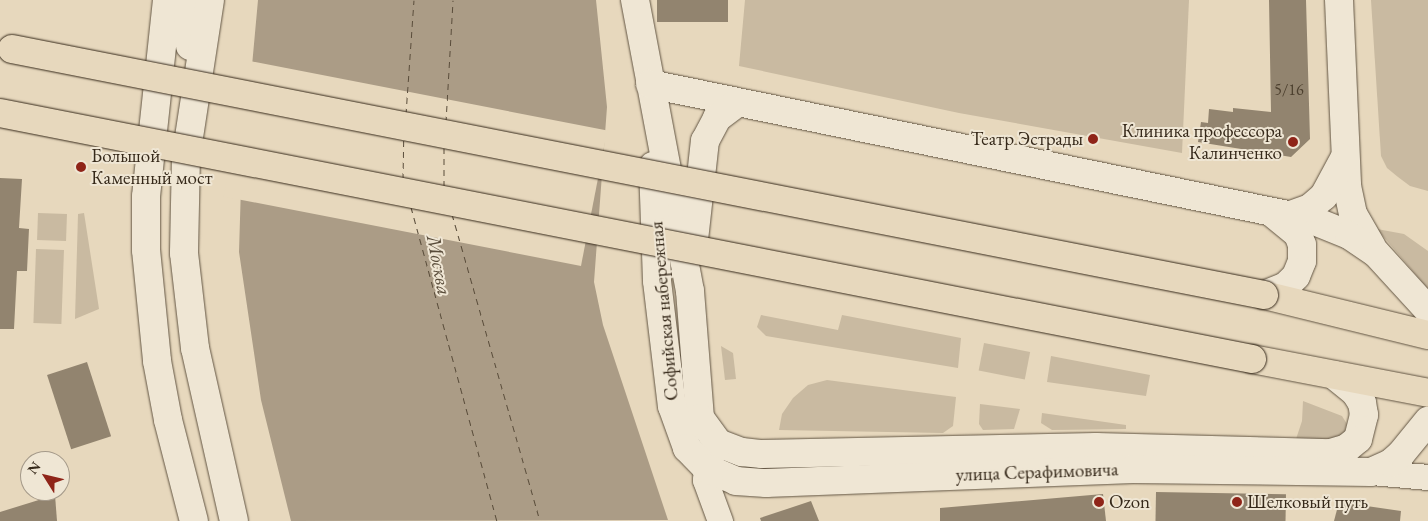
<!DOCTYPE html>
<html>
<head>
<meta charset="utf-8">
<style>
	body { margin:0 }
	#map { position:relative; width:1428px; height:521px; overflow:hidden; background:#e7d8bd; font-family:"EB Garamond",serif }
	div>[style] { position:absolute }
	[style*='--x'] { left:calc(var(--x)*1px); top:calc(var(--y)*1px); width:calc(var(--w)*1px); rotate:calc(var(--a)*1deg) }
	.green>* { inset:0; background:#c9baa1; transform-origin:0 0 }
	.water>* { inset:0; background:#ab9c86 }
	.pier>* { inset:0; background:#e7d8bd; transform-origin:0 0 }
	.ferry>* { height:1px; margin-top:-0.5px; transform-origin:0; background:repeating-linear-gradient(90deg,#594c3a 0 6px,transparent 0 11px) }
	.building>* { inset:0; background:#92846f; transform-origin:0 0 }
	.roads { filter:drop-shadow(0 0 1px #625543) drop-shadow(0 0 1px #625543) }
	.street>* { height:25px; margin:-12.5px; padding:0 12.5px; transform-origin:12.5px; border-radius:12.5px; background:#efe6d4 }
	.secondary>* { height:28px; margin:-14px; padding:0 14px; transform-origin:14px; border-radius:14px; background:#efe6d4 }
	.primary>* { height:28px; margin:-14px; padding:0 14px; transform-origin:14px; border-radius:14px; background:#e7d8bd }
	.bridges { filter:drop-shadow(0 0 1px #36291a) drop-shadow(0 0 1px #36291a) }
	.primary-bridge>* { height:28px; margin:-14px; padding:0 14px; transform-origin:14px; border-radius:14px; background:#e7d8bd }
	.dots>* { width:14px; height:14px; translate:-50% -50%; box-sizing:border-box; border:2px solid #efe6d4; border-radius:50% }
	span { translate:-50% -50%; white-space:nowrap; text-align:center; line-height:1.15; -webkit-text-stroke:4px #efe6d4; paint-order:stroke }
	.number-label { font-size:16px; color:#4d402f }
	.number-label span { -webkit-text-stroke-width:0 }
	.poi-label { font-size:19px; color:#36291a }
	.right { translate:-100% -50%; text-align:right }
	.left { translate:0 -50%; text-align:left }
	.street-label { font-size:19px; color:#36291a }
	.water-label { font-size:20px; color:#594c3a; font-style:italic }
	.north { position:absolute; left:20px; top:451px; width:50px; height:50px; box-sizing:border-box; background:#efe6d4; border:1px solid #a59a8a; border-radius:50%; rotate:306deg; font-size:14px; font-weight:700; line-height:20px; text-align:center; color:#36291a }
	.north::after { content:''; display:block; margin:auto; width:18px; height:22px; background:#8f2418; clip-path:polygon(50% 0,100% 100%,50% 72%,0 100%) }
</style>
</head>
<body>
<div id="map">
	<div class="green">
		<div style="clip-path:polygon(745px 0,1189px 0,1182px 153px,959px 113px,739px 66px)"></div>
		<div style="clip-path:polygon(1371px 0,1428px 0,1428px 191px,1410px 186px,1398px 177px,1387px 168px,1381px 156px)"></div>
		<div style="left:38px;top:213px;width:29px;height:27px;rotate:2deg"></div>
		<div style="clip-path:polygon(84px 213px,99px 309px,75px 319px,78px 214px)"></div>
		<div style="clip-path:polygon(1377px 229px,1404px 234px,1428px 251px,1428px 289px)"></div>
		<div style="left:36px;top:249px;width:28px;height:74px;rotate:2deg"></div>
		<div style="clip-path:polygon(761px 315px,838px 330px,842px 315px,961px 338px,958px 368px,766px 336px,757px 327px)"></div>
		<div style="left:984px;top:343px;width:47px;height:28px;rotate:11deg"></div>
		<div style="clip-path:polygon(721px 346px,733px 353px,736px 379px,725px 380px)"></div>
		<div style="clip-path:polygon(1051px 356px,1150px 375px,1146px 396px,1047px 382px)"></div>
		<div style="clip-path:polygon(827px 380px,956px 397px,953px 426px,943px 433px,779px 430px,782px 414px,793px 398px,808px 385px)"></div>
		<div style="clip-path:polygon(1303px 401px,1342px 416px,1347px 424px,1344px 434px,1332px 441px,1296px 439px,1302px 421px)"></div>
		<div style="clip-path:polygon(980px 404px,1020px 409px,1014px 429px,983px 430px,979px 424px)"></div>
		<div style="clip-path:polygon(1042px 413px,1126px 425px,1126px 429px,1052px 430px,1041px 423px)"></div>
	</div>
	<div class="water">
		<div style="clip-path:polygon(258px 0,596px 0,607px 107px,594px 282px,603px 325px,668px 520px,291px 521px,261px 400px,239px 252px,241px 186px)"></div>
	</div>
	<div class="pier">
		<div style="left:250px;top:61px;width:364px;height:138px;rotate:11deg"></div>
	</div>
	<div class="ferry">
		<div style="--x:406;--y:114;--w:114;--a:-86"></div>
		<div style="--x:446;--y:122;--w:122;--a:-86.7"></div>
		<div style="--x:403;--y:179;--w:39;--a:-89"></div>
		<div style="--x:444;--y:186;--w:38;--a:-90"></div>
		<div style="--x:411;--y:207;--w:326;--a:74.7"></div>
		<div style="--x:452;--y:214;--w:319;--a:74"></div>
	</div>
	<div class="building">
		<div style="left:657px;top:0;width:71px;height:22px"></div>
		<div style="clip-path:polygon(1269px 0,1306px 0,1310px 139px,1291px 157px,1198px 142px,1201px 122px,1208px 123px,1209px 109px,1233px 112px,1233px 108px,1271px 112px)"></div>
		<div style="clip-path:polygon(0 178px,22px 179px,19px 228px,29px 229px,27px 271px,17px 271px,14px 329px,0 329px)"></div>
		<div style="left:87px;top:362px;width:78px;height:42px;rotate:72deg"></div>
		<div style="left:1156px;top:492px;width:130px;height:29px;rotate:1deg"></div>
		<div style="clip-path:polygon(1103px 494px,1106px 521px,940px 521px,940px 508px)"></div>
		<div style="clip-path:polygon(55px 495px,57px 521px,0 521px,0 512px)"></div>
		<div style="clip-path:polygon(811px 501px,819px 521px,761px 521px,760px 518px)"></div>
		<div style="clip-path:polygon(1339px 502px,1401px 511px,1400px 521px,1334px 521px)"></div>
	</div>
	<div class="roads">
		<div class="street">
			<div style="--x:714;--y:450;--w:20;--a:114"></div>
			<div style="--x:706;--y:468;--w:12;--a:95"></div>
			<div style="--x:705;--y:480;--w:44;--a:69.9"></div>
			<div style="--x:1371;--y:472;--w:57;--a:5"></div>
		</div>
		<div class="secondary">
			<div style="--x:167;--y:0;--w:198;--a:96.1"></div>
			<div style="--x:146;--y:197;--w:53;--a:90"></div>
			<div style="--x:146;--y:250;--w:112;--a:84.3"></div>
			<div style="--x:157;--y:361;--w:60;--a:79.4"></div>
			<div style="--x:168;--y:420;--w:104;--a:75.6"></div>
			<div style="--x:188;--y:0;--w:46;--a:87.5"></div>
			<div style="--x:210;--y:0;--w:158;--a:98.7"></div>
			<div style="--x:186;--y:156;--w:97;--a:91.2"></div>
			<div style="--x:184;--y:253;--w:96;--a:83.4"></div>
			<div style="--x:195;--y:348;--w:177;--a:77.3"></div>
			<div style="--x:635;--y:0;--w:296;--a:79.3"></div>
			<div style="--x:690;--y:291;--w:127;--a:85.5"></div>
			<div style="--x:700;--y:418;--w:31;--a:54"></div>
			<div style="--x:718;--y:443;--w:26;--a:21"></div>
			<div style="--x:742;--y:452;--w:20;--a:6"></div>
			<div style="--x:762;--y:454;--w:334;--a:-1.2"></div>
			<div style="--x:1096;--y:447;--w:235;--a:1.5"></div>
			<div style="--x:1331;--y:453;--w:17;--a:-17"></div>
			<div style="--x:1347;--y:448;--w:14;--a:-39"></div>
			<div style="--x:1358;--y:439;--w:25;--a:-76"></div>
			<div style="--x:1364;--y:415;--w:12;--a:-99"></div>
			<div style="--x:1362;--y:403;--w:13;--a:-122"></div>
			<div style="--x:1355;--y:392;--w:27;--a:-141"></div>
			<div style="--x:1339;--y:0;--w:186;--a:87.5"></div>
			<div style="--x:1347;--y:186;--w:29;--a:78"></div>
			<div style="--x:1353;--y:214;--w:38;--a:60"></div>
			<div style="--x:650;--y:84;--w:676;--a:11.61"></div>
			<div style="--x:1312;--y:220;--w:40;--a:22"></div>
			<div style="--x:1349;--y:235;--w:32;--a:34"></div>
			<div style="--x:1376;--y:253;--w:77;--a:47.6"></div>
			<div style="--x:653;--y:166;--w:115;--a:88"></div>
			<div style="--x:657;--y:281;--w:126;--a:83.2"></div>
			<div style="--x:672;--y:406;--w:45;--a:70.3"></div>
			<div style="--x:687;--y:448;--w:28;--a:46"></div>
			<div style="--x:706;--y:468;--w:33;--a:23"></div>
			<div style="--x:736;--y:481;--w:30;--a:4"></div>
			<div style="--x:766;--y:483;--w:367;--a:-2.2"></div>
			<div style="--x:1133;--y:469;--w:238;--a:0.7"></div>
			<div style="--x:1371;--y:472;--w:22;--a:-24"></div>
			<div style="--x:1391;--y:463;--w:13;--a:-42"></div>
			<div style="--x:1401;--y:454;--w:43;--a:-50.7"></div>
			<div style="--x:1291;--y:215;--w:20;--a:-20"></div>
			<div style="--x:1310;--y:208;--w:18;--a:-41"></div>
			<div style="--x:1324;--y:196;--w:44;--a:-61.7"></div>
			<div style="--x:693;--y:249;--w:109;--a:-83.7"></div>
			<div style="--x:705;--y:141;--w:26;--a:-62"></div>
			<div style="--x:717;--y:118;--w:25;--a:-37"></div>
			<div style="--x:1264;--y:295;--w:24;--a:-22"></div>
			<div style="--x:1286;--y:286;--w:14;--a:-45"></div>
			<div style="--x:1296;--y:276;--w:16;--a:-68"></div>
			<div style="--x:1302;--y:261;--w:16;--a:-90"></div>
			<div style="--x:1302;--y:245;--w:12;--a:-110"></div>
			<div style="--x:1298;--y:234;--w:33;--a:-141"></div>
		</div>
		<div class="primary">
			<div style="--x:1264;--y:295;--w:169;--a:13.7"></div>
			<div style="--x:1252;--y:359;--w:179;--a:10.9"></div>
		</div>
	</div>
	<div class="bridges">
		<div class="primary-bridge">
			<div style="--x:12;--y:49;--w:1276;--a:11.12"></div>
			<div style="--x:0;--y:113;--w:1276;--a:11.12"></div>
		</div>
	</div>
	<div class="dots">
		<div style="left:1093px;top:139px;background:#8f2418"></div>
		<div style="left:1293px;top:142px;background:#8f2418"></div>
		<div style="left:81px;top:167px;background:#8f2418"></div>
		<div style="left:1099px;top:502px;background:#8f2418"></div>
		<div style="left:1237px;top:502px;background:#8f2418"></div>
	</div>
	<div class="number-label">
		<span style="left:1289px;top:90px">5/16</span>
	</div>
	<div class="poi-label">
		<span class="right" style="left:1282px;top:142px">Клиника профессора<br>Калинченко</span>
		<span class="right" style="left:1083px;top:139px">Театр Эстрады</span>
		<span class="left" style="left:91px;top:167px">Большой<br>Каменный мост</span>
		<span class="left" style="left:1109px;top:502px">Ozon</span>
		<span class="left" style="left:1247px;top:502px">Шелковый путь</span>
	</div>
	<div class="street-label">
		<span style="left:664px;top:311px;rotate:-95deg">Софийская набережная</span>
		<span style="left:1037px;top:472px;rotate:-2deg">улица Серафимовича</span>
	</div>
	<div class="water-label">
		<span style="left:439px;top:265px;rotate:79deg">Москва</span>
	</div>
	<div class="north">N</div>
</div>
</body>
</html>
